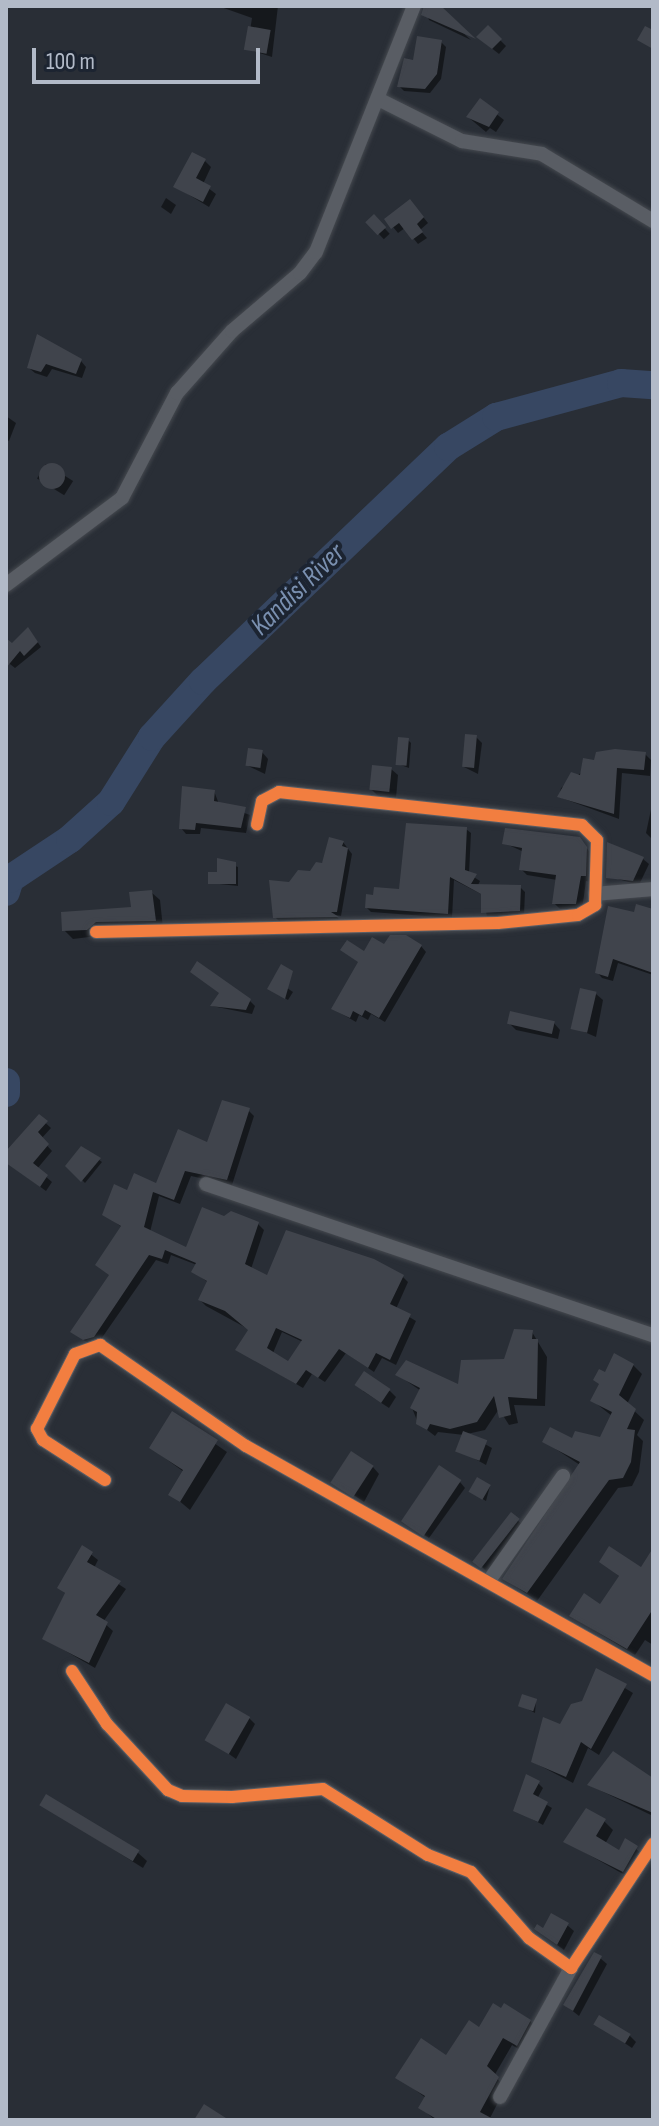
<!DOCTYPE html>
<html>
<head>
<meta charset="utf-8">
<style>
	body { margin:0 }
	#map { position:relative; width:659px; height:2126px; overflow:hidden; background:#292e36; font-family:"Sofia Sans Condensed",sans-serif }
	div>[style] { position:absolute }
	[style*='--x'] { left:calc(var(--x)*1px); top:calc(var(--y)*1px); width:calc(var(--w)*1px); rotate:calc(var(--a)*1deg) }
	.shadow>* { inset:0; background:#0007; transform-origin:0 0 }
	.river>* { height:28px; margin:-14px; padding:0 14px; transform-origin:14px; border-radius:14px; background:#374762 }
	.building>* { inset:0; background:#40444c; transform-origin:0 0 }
	.round { border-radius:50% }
	.roads { filter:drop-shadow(0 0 2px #45494f) drop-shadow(0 0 2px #45494f) }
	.minor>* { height:14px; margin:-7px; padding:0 7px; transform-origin:7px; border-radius:7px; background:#595d64 }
	.cycleway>* { height:12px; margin:-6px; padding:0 6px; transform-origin:6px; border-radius:6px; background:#f27e40 }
	span { translate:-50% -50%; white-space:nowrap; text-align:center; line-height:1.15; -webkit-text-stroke:8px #1c2431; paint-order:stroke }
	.water-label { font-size:28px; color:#7a90b0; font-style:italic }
	.frame { position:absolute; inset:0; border:8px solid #b2bac8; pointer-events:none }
	.scale { position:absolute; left:32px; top:48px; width:228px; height:36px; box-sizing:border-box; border:4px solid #b2bac8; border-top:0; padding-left:10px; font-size:24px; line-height:28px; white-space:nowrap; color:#b2bac8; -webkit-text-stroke:6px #1c2431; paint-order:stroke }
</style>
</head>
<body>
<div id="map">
	<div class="shadow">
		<div style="clip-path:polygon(218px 6px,278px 6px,272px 57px,247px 49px,252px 18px)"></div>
		<div style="clip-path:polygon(424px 6px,433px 6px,471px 40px,429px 20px)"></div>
		<div style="clip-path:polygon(488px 28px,506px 46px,499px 54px,485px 43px)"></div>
		<div style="clip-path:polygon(441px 42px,446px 47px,441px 79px,430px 93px,404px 91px,399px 86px,415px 62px)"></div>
		<div style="clip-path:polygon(480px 101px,504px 120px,496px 132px,490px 128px,486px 132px,468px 117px)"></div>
		<div style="clip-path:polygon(205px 161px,211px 167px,203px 184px,216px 194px,209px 207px,176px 187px)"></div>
		<div style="clip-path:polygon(166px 198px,176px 205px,171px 214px,161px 207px)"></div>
		<div style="clip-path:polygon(415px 207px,428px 223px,420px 230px,427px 238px,418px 244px,405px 228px,398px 233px,393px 227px)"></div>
		<div style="left:374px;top:217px;width:23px;height:8px;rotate:47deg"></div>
		<div style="clip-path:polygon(38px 337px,81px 361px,86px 367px,82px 378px,52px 369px,47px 377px,35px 373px,29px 368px)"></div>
		<div style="clip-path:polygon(6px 416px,16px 423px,9px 441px,6px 439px)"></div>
		<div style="left:46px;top:464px;width:32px;height:17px;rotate:32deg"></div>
		<div style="clip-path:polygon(32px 634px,41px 647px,15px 668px,6px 661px,6px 643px,12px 646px)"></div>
		<div style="clip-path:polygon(476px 737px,482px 743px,478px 774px,464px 767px)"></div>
		<div style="clip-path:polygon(408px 740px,411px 743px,409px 768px,398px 764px)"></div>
		<div style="clip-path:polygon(262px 752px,268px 759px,265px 774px,246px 765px)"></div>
		<div style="clip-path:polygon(645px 754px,651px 760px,650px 776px,622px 773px,619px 819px,559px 797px,561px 788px,595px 762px)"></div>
		<div style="clip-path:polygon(391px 769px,398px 775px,396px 798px,378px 796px,371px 789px)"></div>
		<div style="clip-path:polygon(214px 791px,219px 804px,250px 815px,246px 833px,201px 828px,200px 834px,186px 834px,181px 828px)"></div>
		<div style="clip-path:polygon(653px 800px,653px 840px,646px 833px)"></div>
		<div style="clip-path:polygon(466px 829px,471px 833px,469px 874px,480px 881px,477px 887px,520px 887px,525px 892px,524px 915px,487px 917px,483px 895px,454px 880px,452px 918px,371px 912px,367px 908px,400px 891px)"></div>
		<div style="clip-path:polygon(343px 842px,352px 854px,341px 916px,335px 915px,340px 920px,280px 922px,275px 917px,290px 884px,311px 874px)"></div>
		<div style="clip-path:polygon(504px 843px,585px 846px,592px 855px,591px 882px,586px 881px,582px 910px,560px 909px,554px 903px,557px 880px,527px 875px,521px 869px,524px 852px)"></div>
		<div style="clip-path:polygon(643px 859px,649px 864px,639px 885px,611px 877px)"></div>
		<div style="clip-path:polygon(219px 860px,238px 867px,238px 886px,210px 883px,219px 874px)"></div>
		<div style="clip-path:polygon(151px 892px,160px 900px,163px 928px,73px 939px,64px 930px,133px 909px)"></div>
		<div style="clip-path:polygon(653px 911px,653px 975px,618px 963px,613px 981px,602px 978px,597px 972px,635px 914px)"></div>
		<div style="clip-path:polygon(421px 946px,426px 952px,385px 1022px,371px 1014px,368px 1020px,359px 1015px,356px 1022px,333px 1009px,365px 954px,385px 947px)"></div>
		<div style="clip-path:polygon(292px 972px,287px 988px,293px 992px,288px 1000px,272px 991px)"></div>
		<div style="clip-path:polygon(596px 994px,603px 1000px,596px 1037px,575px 1028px)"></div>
		<div style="clip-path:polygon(250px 1001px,255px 1006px,252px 1014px,212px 1006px)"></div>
		<div style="clip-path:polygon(554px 1023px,560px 1030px,558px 1039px,516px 1030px,510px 1024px)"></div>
		<div style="clip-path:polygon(evenodd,248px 1110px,254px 1116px,232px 1185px,191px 1176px,180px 1204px,159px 1196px,150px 1232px,187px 1250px,224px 1219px,258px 1224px,264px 1230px,251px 1269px,268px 1277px,402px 1276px,408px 1282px,396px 1309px,416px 1321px,396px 1365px,382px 1358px,374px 1372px,346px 1353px,325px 1382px,312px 1374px,303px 1388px,238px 1350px,250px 1330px,206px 1306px,200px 1300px,209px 1283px,194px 1272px,197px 1265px,171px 1255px,168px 1264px,156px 1260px,99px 1342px,91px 1345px,79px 1337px,111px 1276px,123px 1228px,104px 1214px,128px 1192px,157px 1186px,248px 1110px,282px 1332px,303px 1342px,289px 1364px,273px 1353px,282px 1332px)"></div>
		<div style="clip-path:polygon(39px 1117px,51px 1128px,41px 1139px,52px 1151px,37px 1169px,52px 1182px,46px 1191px,6px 1162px,6px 1154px)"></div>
		<div style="clip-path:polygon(82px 1148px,102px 1162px,85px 1183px,68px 1166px)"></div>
		<div style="clip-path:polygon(532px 1332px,547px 1357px,545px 1406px,514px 1405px,518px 1423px,509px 1425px,499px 1409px,485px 1430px,467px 1434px,492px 1448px,486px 1465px,468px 1455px,464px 1435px,438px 1432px,435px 1436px,418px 1423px,412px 1408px,421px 1391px,398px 1375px,459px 1387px,505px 1361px)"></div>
		<div style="clip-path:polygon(633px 1365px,642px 1374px,627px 1404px,644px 1420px,637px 1435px,643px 1441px,639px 1472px,632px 1486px,618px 1488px,537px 1601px,505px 1579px,580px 1465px,545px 1442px,601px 1440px,612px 1416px,593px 1401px,606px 1375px)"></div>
		<div style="clip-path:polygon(363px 1391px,390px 1391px,396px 1397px,389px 1408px)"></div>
		<div style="clip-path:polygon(172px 1414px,227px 1452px,190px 1510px,171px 1494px,184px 1472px,151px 1448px)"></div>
		<div style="clip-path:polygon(373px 1467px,379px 1474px,364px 1502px,334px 1482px)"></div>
		<div style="clip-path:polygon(460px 1482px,465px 1488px,429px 1538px,402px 1521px)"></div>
		<div style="clip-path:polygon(490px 1486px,486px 1501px,474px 1494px)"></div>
		<div style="clip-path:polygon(511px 1515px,529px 1530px,488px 1573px,478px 1563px)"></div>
		<div style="clip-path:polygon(83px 1548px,98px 1560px,94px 1568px,126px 1589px,103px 1622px,113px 1631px,95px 1668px,45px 1639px,67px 1595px,59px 1588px)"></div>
		<div style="clip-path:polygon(653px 1552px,653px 1645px,645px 1640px,635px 1655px,571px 1616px,600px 1607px,620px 1577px,601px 1561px,642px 1569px)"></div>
		<div style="clip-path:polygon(597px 1671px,633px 1693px,599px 1755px,588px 1748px,573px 1783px,533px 1762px,583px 1703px)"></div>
		<div style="clip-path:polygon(536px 1701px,535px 1713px,520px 1705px)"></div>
		<div style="clip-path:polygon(249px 1718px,255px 1724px,236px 1759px,208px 1739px)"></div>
		<div style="clip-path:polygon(653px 1780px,653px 1816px,589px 1785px)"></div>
		<div style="clip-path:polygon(538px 1783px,543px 1788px,537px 1799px,552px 1808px,543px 1825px,515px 1810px)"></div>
		<div style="clip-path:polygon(44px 1806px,137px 1852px,147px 1861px,143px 1868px)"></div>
		<div style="clip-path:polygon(604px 1821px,613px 1830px,605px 1844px,619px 1852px,626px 1841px,646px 1857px,632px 1879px,566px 1842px)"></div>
		<div style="clip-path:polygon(567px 1925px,574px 1931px,564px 1950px,543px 1935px,544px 1930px)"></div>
		<div style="clip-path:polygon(600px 1958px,607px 1964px,579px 2016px,565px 2005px)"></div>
		<div style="clip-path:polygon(530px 2021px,538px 2030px,525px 2053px,512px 2045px,494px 2076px,506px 2087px,489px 2120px,435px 2120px,420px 2107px,426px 2098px,398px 2077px,447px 2058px,480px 2029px)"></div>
		<div style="clip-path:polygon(596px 2024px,629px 2035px,636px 2042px,632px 2048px)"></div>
	</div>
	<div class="river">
		<div style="--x:6;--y:892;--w:14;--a:-73"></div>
		<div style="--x:10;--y:879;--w:72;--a:-33.7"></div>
		<div style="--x:70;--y:839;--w:55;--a:-42.1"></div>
		<div style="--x:111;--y:802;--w:77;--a:-57.8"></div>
		<div style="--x:152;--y:737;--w:76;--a:-47.7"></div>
		<div style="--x:203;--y:681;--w:339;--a:-43.7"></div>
		<div style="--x:448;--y:447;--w:57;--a:-32"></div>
		<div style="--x:496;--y:417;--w:130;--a:-15.2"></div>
		<div style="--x:621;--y:383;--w:32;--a:4"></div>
		<div style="--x:6;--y:1082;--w:11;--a:90"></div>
	</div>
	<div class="building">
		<div style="clip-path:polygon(424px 6px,441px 6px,476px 39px,421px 15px)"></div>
		<div style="clip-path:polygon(488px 25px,502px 39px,492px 49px,476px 37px)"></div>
		<div style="left:248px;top:26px;width:23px;height:24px;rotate:10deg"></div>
		<div style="clip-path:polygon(645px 26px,653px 30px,653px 49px,637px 40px)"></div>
		<div style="clip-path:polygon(417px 36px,442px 40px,437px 74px,425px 89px,397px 87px,404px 58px,413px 60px)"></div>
		<div style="clip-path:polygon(480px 98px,499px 112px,489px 127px,466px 117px)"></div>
		<div style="clip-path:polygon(192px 152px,206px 159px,196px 178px,211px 186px,203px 202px,173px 187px)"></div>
		<div style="clip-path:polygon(410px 199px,424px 217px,417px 224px,423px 232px,412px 240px,399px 223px,391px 229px,384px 219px)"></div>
		<div style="left:374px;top:214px;width:18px;height:12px;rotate:47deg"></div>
		<div style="clip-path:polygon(37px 334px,82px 359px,76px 374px,46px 364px,41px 372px,27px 368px)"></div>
		<div class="round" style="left:39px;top:463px;width:26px;height:26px"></div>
		<div style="clip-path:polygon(28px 627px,38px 642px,24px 656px,20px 651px,6px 668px,6px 638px,12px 643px)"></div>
		<div style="left:465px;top:734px;width:12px;height:33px;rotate:5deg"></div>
		<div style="left:398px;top:737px;width:11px;height:28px;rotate:5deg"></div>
		<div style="left:248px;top:748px;width:15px;height:18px;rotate:8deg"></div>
		<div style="clip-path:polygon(615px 749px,646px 752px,644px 770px,617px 768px,614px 814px,557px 797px,571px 772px,580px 775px,583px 758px,594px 760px,596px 752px)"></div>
		<div style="left:372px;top:765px;width:20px;height:25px;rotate:6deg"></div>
		<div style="clip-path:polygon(182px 786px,215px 790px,214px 801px,246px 807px,241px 828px,196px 823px,195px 830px,179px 829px)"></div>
		<div style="clip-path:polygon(406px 823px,467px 827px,465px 870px,477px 874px,471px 884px,521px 885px,520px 911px,481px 913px,481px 894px,450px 877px,448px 914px,365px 908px,366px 894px,373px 895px,374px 887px,399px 889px)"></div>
		<div style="clip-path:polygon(505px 828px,580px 837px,587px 847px,586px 876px,581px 876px,576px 904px,552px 904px,556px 875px,519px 870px,522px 848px,502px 844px)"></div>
		<div style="clip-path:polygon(329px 837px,344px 841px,342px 846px,348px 848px,337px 912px,331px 912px,339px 917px,273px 918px,269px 880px,289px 882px,298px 870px,310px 871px,316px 862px,322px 863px)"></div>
		<div style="clip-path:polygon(607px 842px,644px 857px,633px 881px,606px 878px)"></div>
		<div style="clip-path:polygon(217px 858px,236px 862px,236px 884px,208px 884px,208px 872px,217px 872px)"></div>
		<div style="clip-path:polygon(152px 890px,156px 921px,96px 922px,87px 930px,62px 931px,61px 912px,131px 907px,129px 892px)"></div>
		<div style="clip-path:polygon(636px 904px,653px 909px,653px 973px,613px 959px,608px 977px,595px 973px,608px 906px,634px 912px)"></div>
		<div style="clip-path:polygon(390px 935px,406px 935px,422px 945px,379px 1018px,365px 1010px,362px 1016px,353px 1011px,350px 1018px,331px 1009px,358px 962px,340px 950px,347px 940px,364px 951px,372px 937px,384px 944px)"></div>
		<div style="clip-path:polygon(197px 961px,251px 999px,246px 1010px,210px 1006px,219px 993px,190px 972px)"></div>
		<div style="clip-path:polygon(281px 964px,293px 971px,285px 999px,267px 989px)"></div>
		<div style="left:580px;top:988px;width:17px;height:42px;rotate:13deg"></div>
		<div style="left:510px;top:1011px;width:46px;height:13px;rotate:13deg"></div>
		<div style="clip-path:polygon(evenodd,222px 1100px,250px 1108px,227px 1180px,185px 1171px,174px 1200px,153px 1192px,144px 1227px,186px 1247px,202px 1207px,224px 1216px,231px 1211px,259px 1222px,245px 1264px,267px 1275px,286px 1230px,374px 1259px,404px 1275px,390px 1304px,411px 1314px,390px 1360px,376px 1353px,368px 1368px,339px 1349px,318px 1378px,306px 1370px,296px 1384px,235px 1350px,248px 1330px,225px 1311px,198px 1300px,207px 1281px,191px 1272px,196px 1263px,165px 1250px,162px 1259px,149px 1255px,94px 1337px,83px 1340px,70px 1332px,109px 1275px,95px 1265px,121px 1226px,102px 1215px,114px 1184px,127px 1190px,134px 1173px,156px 1183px,178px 1129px,207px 1142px,222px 1100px,276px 1328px,302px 1340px,288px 1361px,267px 1348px,276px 1328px)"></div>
		<div style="clip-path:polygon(39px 1114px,48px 1121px,38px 1132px,49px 1144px,33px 1163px,48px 1175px,40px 1187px,6px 1163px,6px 1151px)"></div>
		<div style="clip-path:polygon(81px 1146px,101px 1158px,81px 1182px,65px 1166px)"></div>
		<div style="clip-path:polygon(514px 1329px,533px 1330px,532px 1339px,538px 1339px,537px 1399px,508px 1397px,511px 1415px,499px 1418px,494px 1396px,477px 1422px,450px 1429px,430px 1424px,427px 1430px,416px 1424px,417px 1412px,410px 1408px,420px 1388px,395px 1375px,406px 1360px,458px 1384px,461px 1360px,504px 1359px)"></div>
		<div style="clip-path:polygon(614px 1353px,634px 1364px,619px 1395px,636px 1409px,627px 1429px,635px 1430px,631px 1462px,623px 1478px,609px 1480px,527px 1593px,502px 1579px,580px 1462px,542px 1442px,550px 1427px,572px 1438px,575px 1431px,600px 1437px,612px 1412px,590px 1401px,599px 1384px,593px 1380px,599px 1369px,605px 1372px)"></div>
		<div style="left:364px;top:1371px;width:32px;height:17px;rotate:34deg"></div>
		<div style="clip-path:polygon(172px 1411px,218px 1440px,180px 1502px,168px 1495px,183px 1470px,149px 1448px)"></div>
		<div style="left:463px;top:1431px;width:26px;height:22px;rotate:21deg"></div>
		<div style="left:351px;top:1451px;width:27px;height:38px;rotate:33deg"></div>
		<div style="left:439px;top:1465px;width:27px;height:68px;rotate:34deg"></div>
		<div style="left:477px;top:1477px;width:16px;height:17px;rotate:30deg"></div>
		<div style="left:511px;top:1512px;width:11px;height:63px;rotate:38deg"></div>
		<div style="clip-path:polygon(82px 1545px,93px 1552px,87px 1562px,121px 1581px,96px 1615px,108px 1622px,89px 1663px,42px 1639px,65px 1593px,57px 1588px)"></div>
		<div style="clip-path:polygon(609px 1546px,641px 1567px,653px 1548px,653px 1609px,627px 1649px,569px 1616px,584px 1593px,600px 1604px,619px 1576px,599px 1562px)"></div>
		<div style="clip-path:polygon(596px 1668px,627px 1684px,591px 1749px,581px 1742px,566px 1777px,531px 1762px,543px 1717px,560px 1724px,571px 1704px,582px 1701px)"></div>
		<div style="left:522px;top:1694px;width:16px;height:13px;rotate:18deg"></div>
		<div style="left:226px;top:1703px;width:28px;height:43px;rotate:30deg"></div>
		<div style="clip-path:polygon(613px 1751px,653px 1778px,653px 1813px,587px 1785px)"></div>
		<div style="clip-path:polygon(526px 1774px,540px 1781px,533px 1794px,548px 1802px,538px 1822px,513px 1811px)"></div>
		<div style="left:46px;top:1794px;width:109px;height:13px;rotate:31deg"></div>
		<div style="clip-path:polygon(586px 1808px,606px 1819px,596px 1836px,619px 1850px,625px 1838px,638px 1846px,623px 1872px,563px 1842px)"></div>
		<div style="clip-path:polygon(551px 1913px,569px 1923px,557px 1945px,534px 1929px,537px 1924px,543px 1928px)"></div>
		<div style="clip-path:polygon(594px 1952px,602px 1956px,573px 2011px,563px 2005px)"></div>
		<div style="clip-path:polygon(493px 2003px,501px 2008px,504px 2003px,531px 2020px,517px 2046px,503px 2038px,487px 2066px,499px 2077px,480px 2112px,495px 2120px,438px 2120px,418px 2108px,425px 2096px,395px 2078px,421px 2038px,446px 2055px,469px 2020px,479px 2027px)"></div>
		<div style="left:599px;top:2015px;width:37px;height:11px;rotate:31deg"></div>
		<div style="clip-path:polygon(204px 2104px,229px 2120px,194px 2120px)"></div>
	</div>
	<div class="roads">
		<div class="minor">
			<div style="--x:380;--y:100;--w:92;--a:26.6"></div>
			<div style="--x:462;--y:141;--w:81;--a:9.2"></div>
			<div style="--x:542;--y:154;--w:130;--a:31.1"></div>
			<div style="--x:6;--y:585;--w:145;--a:-36.9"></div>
			<div style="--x:122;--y:498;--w:119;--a:-62.4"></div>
			<div style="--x:177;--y:393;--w:83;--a:-48.4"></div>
			<div style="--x:232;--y:331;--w:89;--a:-40.5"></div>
			<div style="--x:300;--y:273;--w:26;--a:-53"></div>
			<div style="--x:316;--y:252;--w:265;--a:-68.3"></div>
			<div style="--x:595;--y:894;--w:58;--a:-4.9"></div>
			<div style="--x:96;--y:932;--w:402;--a:-1.3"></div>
			<div style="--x:498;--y:923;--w:80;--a:-5.7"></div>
			<div style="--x:578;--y:915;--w:20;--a:-30"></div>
			<div style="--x:595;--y:905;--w:65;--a:-88.2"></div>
			<div style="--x:597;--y:840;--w:21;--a:-135"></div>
			<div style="--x:582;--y:825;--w:305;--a:-173.8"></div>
			<div style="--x:279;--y:792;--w:19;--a:152"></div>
			<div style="--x:262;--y:801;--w:24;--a:102"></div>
			<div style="--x:206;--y:1184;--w:472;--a:18.7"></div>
			<div style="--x:105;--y:1480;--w:74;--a:-147.2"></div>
			<div style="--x:43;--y:1440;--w:13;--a:-119"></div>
			<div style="--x:37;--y:1429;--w:84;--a:-63.1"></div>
			<div style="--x:75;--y:1354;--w:27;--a:-20"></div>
			<div style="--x:100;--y:1345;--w:178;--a:34.7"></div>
			<div style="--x:246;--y:1446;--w:467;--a:29.4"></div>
			<div style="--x:488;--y:1582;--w:130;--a:-54.7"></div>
			<div style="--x:72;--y:1671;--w:64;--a:56.6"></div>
			<div style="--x:107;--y:1724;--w:90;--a:47.3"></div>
			<div style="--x:168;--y:1790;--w:15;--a:23"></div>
			<div style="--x:182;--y:1796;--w:50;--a:1.1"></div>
			<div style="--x:232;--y:1797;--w:91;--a:-5"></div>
			<div style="--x:323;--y:1789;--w:124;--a:32.2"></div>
			<div style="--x:428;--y:1855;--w:46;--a:21.6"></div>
			<div style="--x:471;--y:1872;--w:88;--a:48.7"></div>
			<div style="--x:529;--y:1938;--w:52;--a:35.5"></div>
			<div style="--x:571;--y:1968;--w:149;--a:-56.5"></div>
			<div style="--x:500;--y:2097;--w:147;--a:-61.2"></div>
		</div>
	</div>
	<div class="cycleway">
		<div style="--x:96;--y:932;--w:402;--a:-1.3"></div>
		<div style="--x:498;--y:923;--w:80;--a:-5.7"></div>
		<div style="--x:578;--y:915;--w:20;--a:-30"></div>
		<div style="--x:595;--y:905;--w:65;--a:-88.2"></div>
		<div style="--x:597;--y:840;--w:21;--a:-135"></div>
		<div style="--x:582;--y:825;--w:305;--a:-173.8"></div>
		<div style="--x:279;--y:792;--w:19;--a:152"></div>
		<div style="--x:262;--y:801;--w:24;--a:102"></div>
		<div style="--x:105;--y:1480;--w:74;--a:-147.2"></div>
		<div style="--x:43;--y:1440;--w:13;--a:-119"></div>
		<div style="--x:37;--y:1429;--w:84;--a:-63.1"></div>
		<div style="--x:75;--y:1354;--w:27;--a:-20"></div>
		<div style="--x:100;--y:1345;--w:178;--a:34.7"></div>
		<div style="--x:246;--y:1446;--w:467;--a:29.4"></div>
		<div style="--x:72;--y:1671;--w:64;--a:56.6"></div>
		<div style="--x:107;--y:1724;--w:90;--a:47.3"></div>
		<div style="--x:168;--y:1790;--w:15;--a:23"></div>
		<div style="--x:182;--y:1796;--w:50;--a:1.1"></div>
		<div style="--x:232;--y:1797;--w:91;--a:-5"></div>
		<div style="--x:323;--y:1789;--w:124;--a:32.2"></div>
		<div style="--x:428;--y:1855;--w:46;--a:21.6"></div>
		<div style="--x:471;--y:1872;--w:88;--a:48.7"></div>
		<div style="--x:529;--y:1938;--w:52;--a:35.5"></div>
		<div style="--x:571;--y:1968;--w:149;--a:-56.5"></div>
	</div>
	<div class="water-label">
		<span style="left:298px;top:590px;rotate:-44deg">Kandisi River</span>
	</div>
	<div class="frame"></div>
	<div class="scale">100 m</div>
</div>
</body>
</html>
